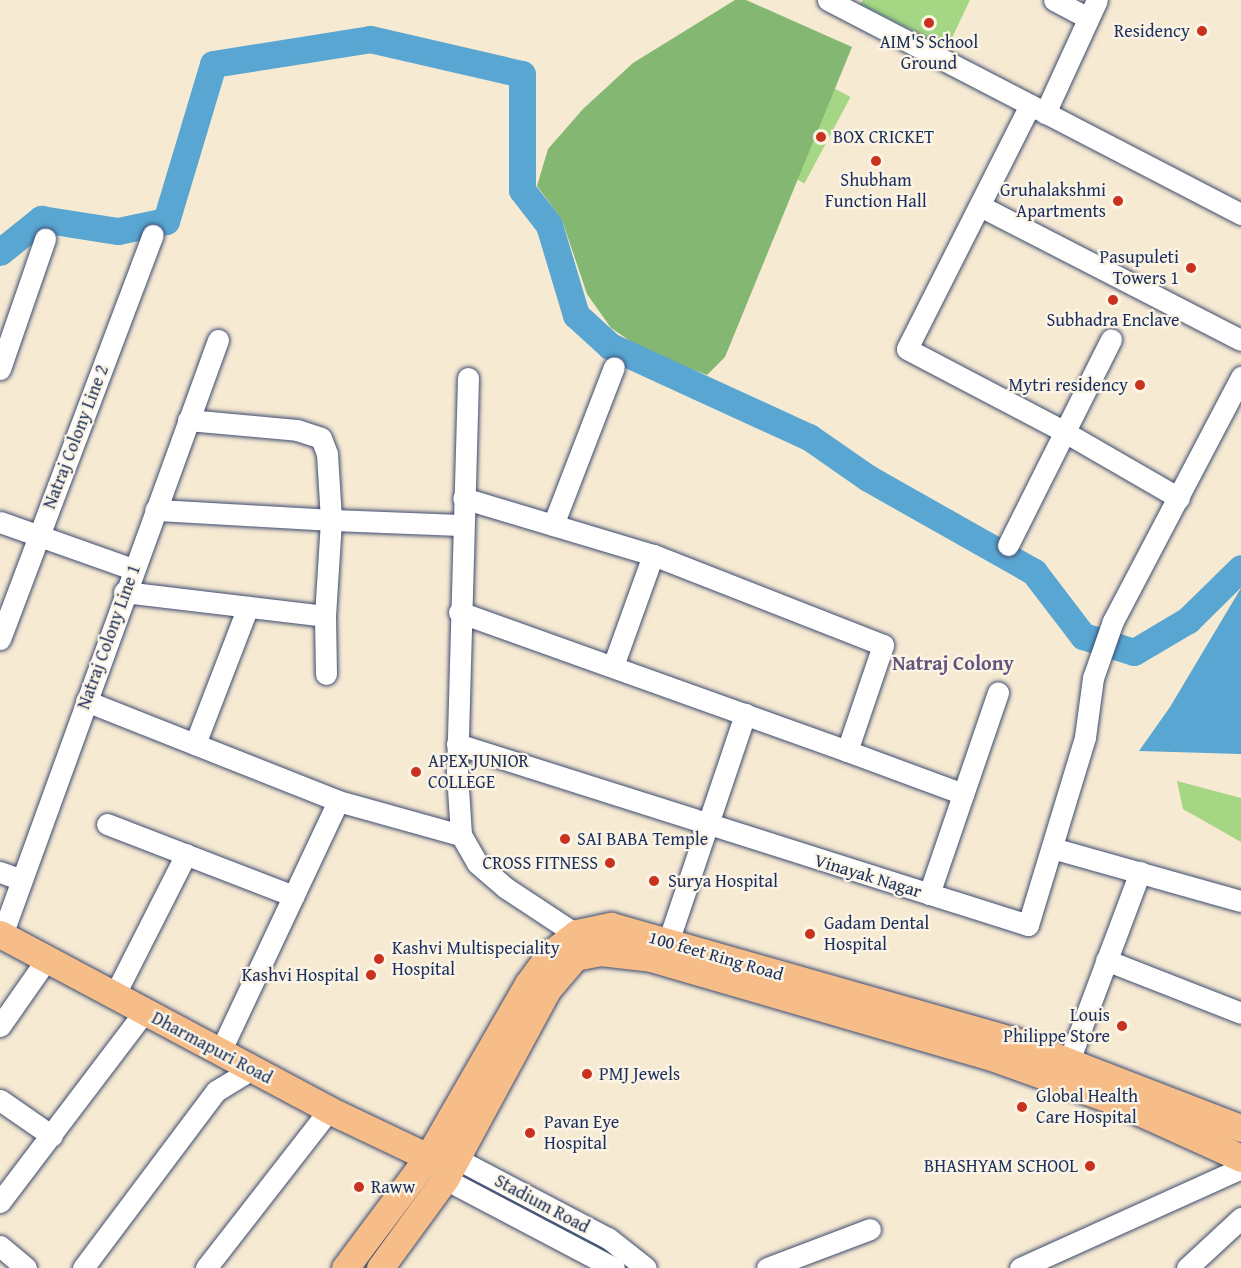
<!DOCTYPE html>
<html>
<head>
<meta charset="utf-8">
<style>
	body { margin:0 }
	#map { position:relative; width:1241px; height:1268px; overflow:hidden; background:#f7ead3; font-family:"Gentium Book Plus",serif }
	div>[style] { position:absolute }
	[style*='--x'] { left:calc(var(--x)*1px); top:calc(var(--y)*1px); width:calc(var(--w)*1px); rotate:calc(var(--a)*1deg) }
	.green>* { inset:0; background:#a4d684; transform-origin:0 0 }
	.forest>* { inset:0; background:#83b772 }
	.water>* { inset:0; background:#59a6d2 }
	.river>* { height:27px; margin:-13.5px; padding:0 13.5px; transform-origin:13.5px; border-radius:13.5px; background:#59a6d2 }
	.roads { filter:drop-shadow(0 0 2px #3c4b70) drop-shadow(0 0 2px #3c4b70) }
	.minor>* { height:21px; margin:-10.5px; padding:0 10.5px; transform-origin:10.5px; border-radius:10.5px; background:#fff }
	.major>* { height:27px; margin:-13.5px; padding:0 13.5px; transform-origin:13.5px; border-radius:13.5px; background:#f7bd88 }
	.dots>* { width:16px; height:16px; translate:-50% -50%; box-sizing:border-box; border:3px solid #fcf5e5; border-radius:50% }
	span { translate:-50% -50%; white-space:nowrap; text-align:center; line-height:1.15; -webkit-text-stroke:4.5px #fcf5e5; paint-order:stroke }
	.poi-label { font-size:18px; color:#1b2f5e }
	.right { translate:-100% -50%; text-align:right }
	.left { translate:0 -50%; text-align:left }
	.street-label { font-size:18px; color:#1b2f5e }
	.neighbourhood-label { font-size:20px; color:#63547f; font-weight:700 }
</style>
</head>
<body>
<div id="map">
	<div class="green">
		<div style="clip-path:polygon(863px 0,970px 0,950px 42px,940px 44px,860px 4px)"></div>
		<div style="left:824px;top:83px;width:30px;height:98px;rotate:28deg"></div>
		<div style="clip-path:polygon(1177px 781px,1241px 798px,1241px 842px,1183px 809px)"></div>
	</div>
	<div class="forest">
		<div style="clip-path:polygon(735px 0,746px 0,852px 47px,725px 357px,707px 375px,645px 351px,611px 328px,587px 294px,562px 220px,537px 186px,548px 149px,583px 109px,633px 63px)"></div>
	</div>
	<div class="water">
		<div style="clip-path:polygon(1241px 588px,1241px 754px,1139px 751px,1170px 707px)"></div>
	</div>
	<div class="river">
		<div style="--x:0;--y:252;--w:53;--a:-38.8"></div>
		<div style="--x:41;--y:219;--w:78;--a:8.9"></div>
		<div style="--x:118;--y:231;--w:49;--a:-11.8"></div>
		<div style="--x:166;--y:221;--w:164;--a:-73.3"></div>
		<div style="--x:213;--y:64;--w:159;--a:-9"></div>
		<div style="--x:370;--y:39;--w:156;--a:13"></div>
		<div style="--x:522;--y:74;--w:116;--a:90"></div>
		<div style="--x:522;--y:190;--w:44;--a:52.4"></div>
		<div style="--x:549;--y:225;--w:94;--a:73.3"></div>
		<div style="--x:576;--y:315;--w:46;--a:42.4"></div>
		<div style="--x:610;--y:346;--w:219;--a:24.6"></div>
		<div style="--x:809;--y:437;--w:72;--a:34.8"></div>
		<div style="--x:868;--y:478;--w:191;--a:29.5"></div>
		<div style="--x:1034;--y:572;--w:81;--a:52.6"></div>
		<div style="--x:1083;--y:636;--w:53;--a:17.4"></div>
		<div style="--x:1134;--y:652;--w:63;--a:-30.7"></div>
		<div style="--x:1188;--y:620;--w:74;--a:-44.5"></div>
	</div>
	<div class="roads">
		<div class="minor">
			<div style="--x:828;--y:0;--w:465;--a:27.4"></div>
			<div style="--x:1054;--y:0;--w:38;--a:28"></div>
			<div style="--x:1030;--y:105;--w:273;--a:116.8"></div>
			<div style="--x:907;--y:349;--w:176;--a:27.7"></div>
			<div style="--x:1063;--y:431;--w:134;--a:30"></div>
			<div style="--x:1045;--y:113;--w:124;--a:-65.3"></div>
			<div style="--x:980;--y:206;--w:293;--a:27.2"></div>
			<div style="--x:0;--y:369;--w:138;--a:-70.9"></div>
			<div style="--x:468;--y:378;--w:395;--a:91.6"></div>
			<div style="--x:457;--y:773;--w:62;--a:86.3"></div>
			<div style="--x:461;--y:835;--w:32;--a:60"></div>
			<div style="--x:477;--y:863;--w:38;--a:41"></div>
			<div style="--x:506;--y:888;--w:98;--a:33.4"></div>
			<div style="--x:188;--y:420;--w:109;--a:5.2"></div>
			<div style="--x:297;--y:430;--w:25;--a:18"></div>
			<div style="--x:321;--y:438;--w:17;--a:69"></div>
			<div style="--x:327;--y:454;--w:66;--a:86.5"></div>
			<div style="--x:331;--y:520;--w:131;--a:2.2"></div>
			<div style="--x:0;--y:522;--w:141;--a:19.5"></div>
			<div style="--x:553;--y:525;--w:169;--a:-68.9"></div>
			<div style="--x:1008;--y:545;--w:230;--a:-63.4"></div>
			<div style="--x:124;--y:592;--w:202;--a:6.8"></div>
			<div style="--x:325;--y:616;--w:96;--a:-86.4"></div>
			<div style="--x:331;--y:520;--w:176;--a:-176.7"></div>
			<div style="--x:459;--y:612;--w:412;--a:19.7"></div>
			<div style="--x:847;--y:751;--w:112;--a:-71.2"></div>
			<div style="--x:883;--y:645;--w:247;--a:-158.6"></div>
			<div style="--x:653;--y:555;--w:198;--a:-163.3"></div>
			<div style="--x:325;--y:616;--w:58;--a:89"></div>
			<div style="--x:0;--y:639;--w:432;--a:-69.3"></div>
			<div style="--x:613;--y:666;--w:118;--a:-70.2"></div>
			<div style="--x:86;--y:701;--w:271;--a:21.6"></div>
			<div style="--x:338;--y:801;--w:128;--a:15.5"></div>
			<div style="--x:195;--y:744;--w:147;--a:-68.9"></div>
			<div style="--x:457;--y:744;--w:599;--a:17.59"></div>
			<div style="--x:1028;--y:925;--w:196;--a:-73.1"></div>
			<div style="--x:1085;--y:737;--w:60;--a:-82.3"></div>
			<div style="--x:1093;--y:678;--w:60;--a:-70.7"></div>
			<div style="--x:1113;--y:621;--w:276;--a:-62.3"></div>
			<div style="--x:847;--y:751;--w:124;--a:20.3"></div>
			<div style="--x:107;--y:824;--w:200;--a:21.1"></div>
			<div style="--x:1052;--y:848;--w:196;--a:15.7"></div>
			<div style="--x:0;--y:872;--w:23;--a:20"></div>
			<div style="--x:929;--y:894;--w:213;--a:-71.1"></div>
			<div style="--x:2;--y:935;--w:633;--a:-70.05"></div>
			<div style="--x:668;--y:942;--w:241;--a:-71.3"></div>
			<div style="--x:1106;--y:960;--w:145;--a:21.4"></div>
			<div style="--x:114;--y:996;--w:159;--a:-63.1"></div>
			<div style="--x:0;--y:1026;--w:80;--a:-55.1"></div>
			<div style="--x:220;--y:1052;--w:277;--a:-64.8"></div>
			<div style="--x:1064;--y:1074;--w:216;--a:-69.4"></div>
			<div style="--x:0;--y:1100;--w:63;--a:34.7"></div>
			<div style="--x:442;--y:1151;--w:187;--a:27.7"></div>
			<div style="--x:608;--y:1238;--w:48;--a:38.3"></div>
			<div style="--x:445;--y:1179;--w:191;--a:27.8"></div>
			<div style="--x:0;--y:1202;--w:238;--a:-52.8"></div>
			<div style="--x:0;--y:1246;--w:34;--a:40"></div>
			<div style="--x:83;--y:1268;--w:221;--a:-53.1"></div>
			<div style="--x:216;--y:1091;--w:42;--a:-31.4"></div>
			<div style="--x:206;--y:1268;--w:200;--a:-52.1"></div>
			<div style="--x:767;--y:1268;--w:110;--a:-20.7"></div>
			<div style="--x:1020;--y:1268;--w:243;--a:-24.3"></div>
			<div style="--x:1187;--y:1268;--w:74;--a:-42.8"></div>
		</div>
		<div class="major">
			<div style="--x:0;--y:934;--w:373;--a:28.1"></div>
			<div style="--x:329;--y:1110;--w:110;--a:25.4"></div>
			<div style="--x:345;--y:1268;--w:139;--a:-53.2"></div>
			<div style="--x:428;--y:1157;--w:200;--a:-60"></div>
			<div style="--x:528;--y:984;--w:37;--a:-54"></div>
			<div style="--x:550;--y:954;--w:34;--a:-38"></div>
			<div style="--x:577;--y:933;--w:35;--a:-12"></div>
			<div style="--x:611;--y:926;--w:420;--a:15.9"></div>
			<div style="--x:1015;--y:1041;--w:242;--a:21.1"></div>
			<div style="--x:380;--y:1268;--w:110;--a:-53.9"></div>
			<div style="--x:445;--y:1179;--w:215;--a:-61.6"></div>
			<div style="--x:547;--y:990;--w:43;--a:-49.7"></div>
			<div style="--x:575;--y:957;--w:25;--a:-11"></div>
			<div style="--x:600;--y:952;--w:51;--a:6.7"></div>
			<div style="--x:651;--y:958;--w:352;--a:16.2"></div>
			<div style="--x:989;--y:1056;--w:134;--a:19.7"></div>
			<div style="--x:1115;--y:1101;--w:138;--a:24.3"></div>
		</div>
	</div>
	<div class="dots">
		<div style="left:929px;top:23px;background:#c8321e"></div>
		<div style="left:1202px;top:31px;background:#c8321e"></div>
		<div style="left:821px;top:137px;background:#c8321e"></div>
		<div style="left:876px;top:161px;background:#c8321e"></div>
		<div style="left:1118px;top:201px;background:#c8321e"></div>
		<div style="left:1191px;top:268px;background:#c8321e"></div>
		<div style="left:1113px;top:300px;background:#c8321e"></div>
		<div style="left:1140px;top:385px;background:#c8321e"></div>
		<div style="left:416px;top:772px;background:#c8321e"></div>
		<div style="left:565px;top:839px;background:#c8321e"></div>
		<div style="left:610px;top:863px;background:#c8321e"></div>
		<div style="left:654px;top:881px;background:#c8321e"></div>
		<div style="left:810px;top:934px;background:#c8321e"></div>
		<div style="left:379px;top:959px;background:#c8321e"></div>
		<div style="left:371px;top:975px;background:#c8321e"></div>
		<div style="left:1122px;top:1026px;background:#c8321e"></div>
		<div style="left:587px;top:1074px;background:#c8321e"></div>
		<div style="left:1022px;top:1107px;background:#c8321e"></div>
		<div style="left:530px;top:1133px;background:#c8321e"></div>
		<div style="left:1090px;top:1166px;background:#c8321e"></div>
		<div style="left:359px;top:1187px;background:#c8321e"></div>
	</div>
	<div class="poi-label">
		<span class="right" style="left:1190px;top:31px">Residency</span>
		<span style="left:929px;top:53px">AIM'S School<br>Ground</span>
		<span class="left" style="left:833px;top:137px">BOX CRICKET</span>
		<span style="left:876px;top:191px">Shubham<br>Function Hall</span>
		<span class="right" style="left:1106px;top:201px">Gruhalakshmi<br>Apartments</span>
		<span class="right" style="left:1179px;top:268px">Pasupuleti<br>Towers 1</span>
		<span style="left:1113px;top:320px">Subhadra Enclave</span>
		<span class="right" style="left:1128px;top:385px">Mytri residency</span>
		<span class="left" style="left:428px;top:772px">APEX JUNIOR<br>COLLEGE</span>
		<span class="left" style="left:577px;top:839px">SAI BABA Temple</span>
		<span class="right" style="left:598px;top:863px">CROSS FITNESS</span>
		<span class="left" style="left:668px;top:881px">Surya Hospital</span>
		<span class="left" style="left:824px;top:934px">Gadam Dental<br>Hospital</span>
		<span class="left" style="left:392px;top:959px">Kashvi Multispeciality<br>Hospital</span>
		<span class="right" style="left:359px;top:975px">Kashvi Hospital</span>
		<span class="right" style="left:1110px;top:1026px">Louis<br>Philippe Store</span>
		<span class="left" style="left:599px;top:1074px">PMJ Jewels</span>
		<span class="left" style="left:1036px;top:1107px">Global Health<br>Care Hospital</span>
		<span class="left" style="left:544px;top:1133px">Pavan Eye<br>Hospital</span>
		<span class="right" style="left:1078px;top:1166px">BHASHYAM SCHOOL</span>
		<span class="left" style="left:371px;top:1187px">Raww</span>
	</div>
	<div class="street-label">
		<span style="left:76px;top:437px;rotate:-69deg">Natraj Colony Line 2</span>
		<span style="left:109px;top:637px;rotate:-70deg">Natraj Colony Line 1</span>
		<span style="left:868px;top:876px;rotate:17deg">Vinayak Nagar</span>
		<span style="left:716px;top:956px;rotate:16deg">100 feet Ring Road</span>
		<span style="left:212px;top:1048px;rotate:28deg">Dharmapuri Road</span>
		<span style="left:542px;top:1204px;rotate:28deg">Stadium Road</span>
	</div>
	<div class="neighbourhood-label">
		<span style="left:953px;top:662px">Natraj Colony</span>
	</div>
</div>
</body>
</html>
